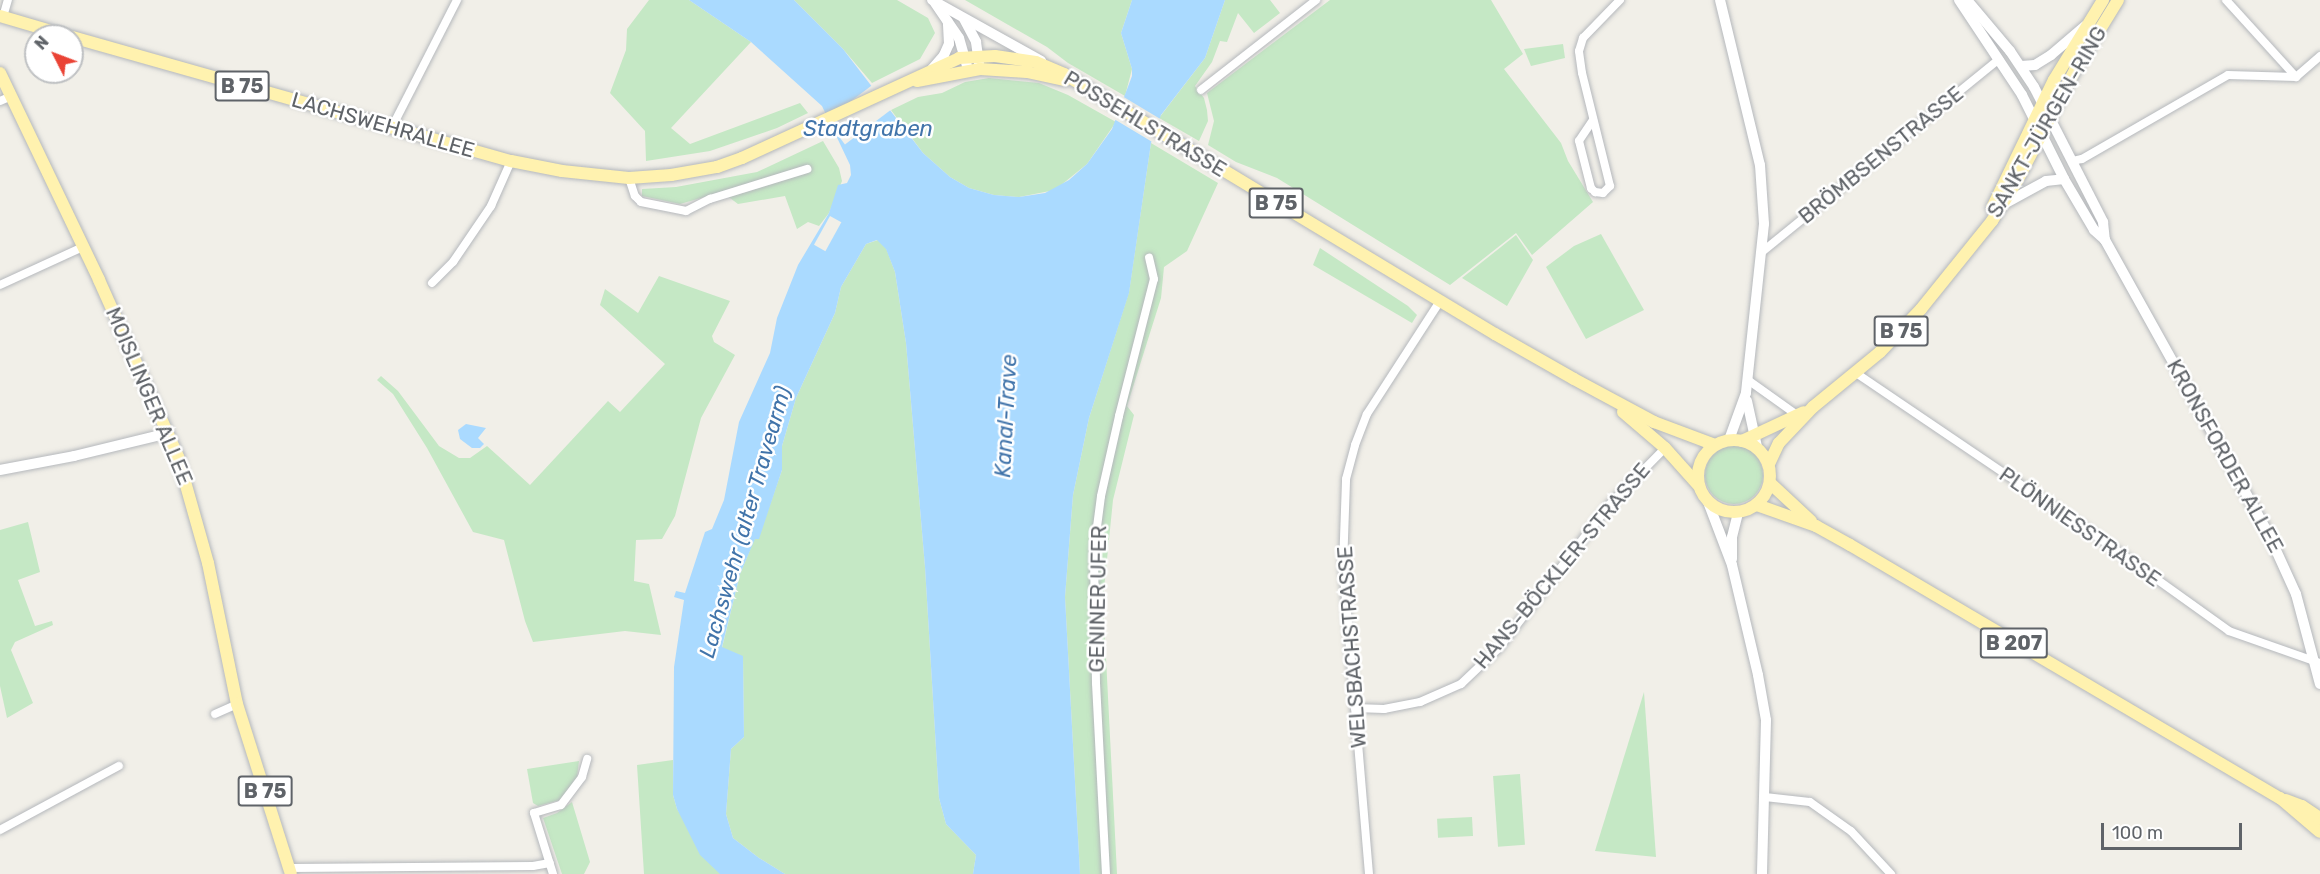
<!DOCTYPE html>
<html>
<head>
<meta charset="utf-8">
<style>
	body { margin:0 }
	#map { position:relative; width:2320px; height:874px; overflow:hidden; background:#f1efe8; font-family:Rubik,sans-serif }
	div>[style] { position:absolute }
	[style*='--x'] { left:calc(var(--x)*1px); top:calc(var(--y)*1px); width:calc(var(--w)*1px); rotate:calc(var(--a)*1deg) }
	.green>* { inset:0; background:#c5e8c5; transform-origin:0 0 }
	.round { border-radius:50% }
	.water>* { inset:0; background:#aadaff }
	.pier>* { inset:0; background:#f1efe8; transform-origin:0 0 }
	.roads { filter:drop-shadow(0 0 2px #b5b8bc) drop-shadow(0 0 2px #b5b8bc) }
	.minor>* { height:8px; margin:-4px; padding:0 4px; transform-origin:4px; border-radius:4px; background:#fff }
	.tertiary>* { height:10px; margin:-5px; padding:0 5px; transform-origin:5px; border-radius:5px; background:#fff }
	.secondary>* { height:10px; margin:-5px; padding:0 5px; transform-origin:5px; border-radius:5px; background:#fff }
	.primary>* { height:12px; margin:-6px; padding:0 6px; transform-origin:6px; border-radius:6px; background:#fff2af }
	.primary>.ring { margin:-6px; padding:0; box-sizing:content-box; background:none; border:12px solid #fff2af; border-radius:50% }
	span { translate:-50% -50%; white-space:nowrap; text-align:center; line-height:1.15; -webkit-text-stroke:5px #fff; paint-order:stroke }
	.shield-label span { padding:2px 4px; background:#fff; border:2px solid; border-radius:4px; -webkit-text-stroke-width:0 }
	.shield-label { font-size:20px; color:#5f6368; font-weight:700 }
	.street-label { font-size:21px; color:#5f6368 }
	.water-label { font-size:22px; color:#4174aa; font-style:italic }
	.north { position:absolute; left:24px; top:24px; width:60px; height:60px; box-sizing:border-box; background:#fff; border:2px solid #bfc1c3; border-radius:50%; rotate:312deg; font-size:16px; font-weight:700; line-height:24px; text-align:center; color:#5f6368 }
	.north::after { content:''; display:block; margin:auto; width:21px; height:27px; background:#ea4335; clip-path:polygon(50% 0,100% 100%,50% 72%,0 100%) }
	.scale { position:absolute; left:2101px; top:823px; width:141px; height:27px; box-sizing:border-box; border:3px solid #5f6368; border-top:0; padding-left:8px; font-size:18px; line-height:21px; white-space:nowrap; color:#5f6368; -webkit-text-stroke:4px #fff; paint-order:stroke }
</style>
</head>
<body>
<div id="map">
	<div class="green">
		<div style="clip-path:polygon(649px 0,689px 0,751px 42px,671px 128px,690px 144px,800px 103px,808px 113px,777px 128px,710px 151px,646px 161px,645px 131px,610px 93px,626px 50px,627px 29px)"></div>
		<div style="clip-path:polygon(794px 0,897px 0,928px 18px,935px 33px,920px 59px,872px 83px,843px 49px)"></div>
		<div style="clip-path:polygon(965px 0,1132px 0,1121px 33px,1132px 69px,1125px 96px,1068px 63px,1047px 47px)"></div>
		<div style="clip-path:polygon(1225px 0,1270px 0,1280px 13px,1254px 33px,1238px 13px,1227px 42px,1220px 41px,1212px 62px,1195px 86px,1204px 98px,1207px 110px,1208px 121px,1199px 141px,1159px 118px,1205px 58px)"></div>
		<div style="clip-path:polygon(1330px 0,1491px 0,1523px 54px,1504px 69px,1561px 143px,1568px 161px,1593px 202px,1532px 255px,1516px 233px,1450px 285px,1277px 178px,1236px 162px,1208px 145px,1214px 121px,1207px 93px)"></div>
		<div style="clip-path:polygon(1563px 44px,1565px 58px,1531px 66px,1524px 49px)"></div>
		<div style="clip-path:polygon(989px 78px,1039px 83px,1068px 95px,1116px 122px,1087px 164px,1055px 190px,1019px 197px,994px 195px,969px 188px,950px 177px,923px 153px,891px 110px,918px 97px,942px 93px,965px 82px)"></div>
		<div style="clip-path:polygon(823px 141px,839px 168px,842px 181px,829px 213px,819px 226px,808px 222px,797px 229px,785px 196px,738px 204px,722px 192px,680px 204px,642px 196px,642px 189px,676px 187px,757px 172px)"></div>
		<div style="clip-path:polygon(1151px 143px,1218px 183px,1187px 251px,1164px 267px,1161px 298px,1127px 406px,1134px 415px,1113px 500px,1103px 599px,1117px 874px,1080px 874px,1065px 597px,1073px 495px,1089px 418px,1129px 292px)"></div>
		<div style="clip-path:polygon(1601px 234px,1644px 310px,1586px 339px,1546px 267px,1574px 246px)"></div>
		<div style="clip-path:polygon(1516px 235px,1533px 260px,1507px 306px,1462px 278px)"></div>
		<div style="clip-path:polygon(878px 240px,886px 248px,895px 272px,906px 343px,925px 567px,939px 798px,946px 824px,976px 855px,973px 874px,785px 874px,759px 858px,733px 838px,726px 814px,731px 749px,744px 737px,743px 657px,722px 648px,740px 574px,755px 538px,758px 539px,782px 470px,782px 446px,796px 398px,835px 313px,841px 287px,866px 244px)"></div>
		<div style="clip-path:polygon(1320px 248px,1408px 306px,1417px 315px,1412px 323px,1313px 265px)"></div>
		<div style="clip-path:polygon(659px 276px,730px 301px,712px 336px,714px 342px,735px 355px,701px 418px,675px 516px,662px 539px,636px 540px,634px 581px,649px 584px,661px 635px,625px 631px,533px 642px,525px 621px,504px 540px,473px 532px,427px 448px,393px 394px,377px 380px,381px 376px,398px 391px,439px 446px,459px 458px,470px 458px,487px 446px,530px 485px,608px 401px,620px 412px,665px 364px,600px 305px,605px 289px,638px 313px)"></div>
		<div class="round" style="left:1705px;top:446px;width:58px;height:58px"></div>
		<div style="clip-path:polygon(28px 522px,40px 572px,18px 580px,35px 626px,52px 621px,53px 625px,15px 642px,11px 650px,33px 703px,7px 718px,0 686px,0 530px)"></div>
		<div style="clip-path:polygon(1644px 692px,1656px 857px,1595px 851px)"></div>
		<div style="clip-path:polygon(673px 760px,673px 795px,677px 809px,721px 874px,644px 874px,637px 765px)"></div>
		<div style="clip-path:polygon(579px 761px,577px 777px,560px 800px,538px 806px,533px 803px,527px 769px)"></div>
		<div style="left:1520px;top:774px;width:71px;height:27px;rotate:86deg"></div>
		<div style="clip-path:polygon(572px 802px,590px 862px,584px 874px,562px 874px,543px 818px,557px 813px)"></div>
		<div style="left:1472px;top:817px;width:19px;height:35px;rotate:87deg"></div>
	</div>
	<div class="water">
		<div style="clip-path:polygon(689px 0,794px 0,843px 49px,923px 153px,950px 177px,969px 188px,994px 195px,1019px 197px,1045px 193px,1069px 180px,1087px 164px,1112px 129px,1132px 76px,1132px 69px,1121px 33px,1132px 0,1225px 0,1205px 58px,1161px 115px,1151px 143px,1129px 293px,1089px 418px,1073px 495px,1065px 597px,1080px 874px,973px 874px,976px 855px,946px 824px,939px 798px,925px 567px,906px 343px,895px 272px,886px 249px,877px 240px,866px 244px,841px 287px,835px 313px,796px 398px,782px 446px,782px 470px,759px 539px,755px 539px,740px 574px,722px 647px,743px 656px,744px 737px,731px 749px,726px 814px,733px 838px,759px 858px,785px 874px,720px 874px,700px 855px,677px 809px,673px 795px,674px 667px,684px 600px,674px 597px,676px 591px,685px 593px,705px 532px,712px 529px,724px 500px,739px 422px,770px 353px,777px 318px,798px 265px,829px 213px,838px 185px,847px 183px,851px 175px,850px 165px,822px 106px,751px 42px)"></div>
		<div style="clip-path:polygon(466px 424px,486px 428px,478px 438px,484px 444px,480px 448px,472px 448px,460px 439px,458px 430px)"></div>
	</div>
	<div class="pier">
		<div style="left:875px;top:83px;width:31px;height:61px;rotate:53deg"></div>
		<div style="clip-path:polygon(1122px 96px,1162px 120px,1154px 143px,1114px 119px)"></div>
		<div style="left:830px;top:216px;width:13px;height:33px;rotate:29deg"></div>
	</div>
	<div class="roads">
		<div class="minor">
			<div style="--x:2226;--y:0;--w:104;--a:47.7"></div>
			<div style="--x:3;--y:17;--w:18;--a:-74"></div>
			<div style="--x:1201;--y:90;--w:146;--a:-38"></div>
			<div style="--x:0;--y:101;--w:13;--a:-23"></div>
			<div style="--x:1593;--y:120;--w:25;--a:124"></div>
			<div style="--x:1579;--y:141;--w:49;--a:75.7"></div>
			<div style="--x:1591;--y:188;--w:6;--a:45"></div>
			<div style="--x:1595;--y:192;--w:8;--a:7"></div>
			<div style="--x:1603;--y:193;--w:10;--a:-45"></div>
			<div style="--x:1610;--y:186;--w:116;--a:-103.9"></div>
			<div style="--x:1582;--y:73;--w:22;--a:-98"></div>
			<div style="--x:1579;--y:51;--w:14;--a:-73"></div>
			<div style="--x:1583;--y:38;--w:53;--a:-45.8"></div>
			<div style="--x:391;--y:129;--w:145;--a:-62.9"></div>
			<div style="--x:2073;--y:161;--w:9;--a:-13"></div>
			<div style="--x:2082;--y:159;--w:168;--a:-29.9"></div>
			<div style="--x:2228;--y:75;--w:68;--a:1.7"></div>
			<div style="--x:2296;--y:77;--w:32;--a:-41"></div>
			<div style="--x:629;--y:178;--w:19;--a:72"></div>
			<div style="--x:635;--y:196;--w:8;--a:45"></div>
			<div style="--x:641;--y:202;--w:46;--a:11.3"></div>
			<div style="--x:686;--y:211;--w:27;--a:-27"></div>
			<div style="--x:710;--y:199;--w:102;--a:-17.2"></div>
			<div style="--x:1763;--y:251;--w:304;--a:-39.1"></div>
			<div style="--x:432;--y:283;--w:30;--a:-45"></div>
			<div style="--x:453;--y:262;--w:68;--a:-55.8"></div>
			<div style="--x:491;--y:206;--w:49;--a:-66"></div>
			<div style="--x:0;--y:285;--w:91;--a:-24.6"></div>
			<div style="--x:1856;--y:373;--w:280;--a:34.1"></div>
			<div style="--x:2088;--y:530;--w:173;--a:35.6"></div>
			<div style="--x:2229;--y:631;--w:96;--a:19.4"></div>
			<div style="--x:1748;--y:380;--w:60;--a:35.5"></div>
			<div style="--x:1355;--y:708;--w:29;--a:2"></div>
			<div style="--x:1384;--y:709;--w:37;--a:-11"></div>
			<div style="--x:1420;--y:702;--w:45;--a:-23.7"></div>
			<div style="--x:1461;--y:684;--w:52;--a:-43.5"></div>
			<div style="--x:1499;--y:648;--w:180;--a:-52.4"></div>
			<div style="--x:1609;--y:505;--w:80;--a:-45.5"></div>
			<div style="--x:215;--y:714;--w:24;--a:-24"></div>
			<div style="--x:1765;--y:797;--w:45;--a:6.3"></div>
			<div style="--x:1810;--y:802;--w:50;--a:35.3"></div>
			<div style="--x:1851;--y:831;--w:59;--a:47.1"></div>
			<div style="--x:0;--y:830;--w:135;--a:-28.3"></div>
			<div style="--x:291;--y:868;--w:242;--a:-0.5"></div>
			<div style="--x:533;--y:866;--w:17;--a:-10"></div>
			<div style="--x:553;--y:874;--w:64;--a:-107.3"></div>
			<div style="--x:534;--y:813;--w:28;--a:-17"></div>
			<div style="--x:561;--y:805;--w:35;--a:-53"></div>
			<div style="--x:582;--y:777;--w:19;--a:-74"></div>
			<div style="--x:1106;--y:874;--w:191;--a:-93"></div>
			<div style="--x:1096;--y:683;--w:133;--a:-90.9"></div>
			<div style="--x:1094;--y:550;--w:54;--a:-82.6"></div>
			<div style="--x:1101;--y:496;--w:82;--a:-77.3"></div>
			<div style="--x:1119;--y:416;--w:141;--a:-75.7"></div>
			<div style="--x:1154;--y:279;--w:22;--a:-103"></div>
			<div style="--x:1369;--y:874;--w:308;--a:-94.8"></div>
			<div style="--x:1343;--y:567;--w:88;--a:-88"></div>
			<div style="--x:1346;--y:479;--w:35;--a:-75"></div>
			<div style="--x:1355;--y:445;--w:33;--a:-69"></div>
			<div style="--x:1367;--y:414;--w:135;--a:-57.1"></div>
		</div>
		<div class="tertiary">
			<div style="--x:1720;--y:0;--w:170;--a:76.4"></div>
			<div style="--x:1760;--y:165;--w:59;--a:86.1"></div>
			<div style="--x:1764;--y:224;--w:170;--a:96.1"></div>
			<div style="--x:1746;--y:393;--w:50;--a:109.9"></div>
			<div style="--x:1747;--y:401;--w:47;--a:77.7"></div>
		</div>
		<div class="secondary">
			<div style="--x:932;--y:0;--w:125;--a:29.2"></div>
			<div style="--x:1959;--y:0;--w:114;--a:56.4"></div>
			<div style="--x:2022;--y:95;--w:94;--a:63.4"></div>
			<div style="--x:2064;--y:179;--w:59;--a:59.5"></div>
			<div style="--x:2094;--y:230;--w:15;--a:42"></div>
			<div style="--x:2105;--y:240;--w:340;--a:60.9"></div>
			<div style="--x:2270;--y:537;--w:63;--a:65.5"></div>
			<div style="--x:2296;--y:594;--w:93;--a:75.1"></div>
			<div style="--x:1967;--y:0;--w:67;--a:49.9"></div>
			<div style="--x:2010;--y:51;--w:43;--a:56.3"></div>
			<div style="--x:2034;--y:87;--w:152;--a:62.9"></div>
			<div style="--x:2103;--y:222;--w:18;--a:84"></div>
			<div style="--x:935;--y:3;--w:42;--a:55.6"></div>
			<div style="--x:959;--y:38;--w:29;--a:74"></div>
			<div style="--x:964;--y:19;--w:26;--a:62"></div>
			<div style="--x:976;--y:42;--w:21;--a:82"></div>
			<div style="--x:2021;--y:66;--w:14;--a:-4"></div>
			<div style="--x:2035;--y:65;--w:19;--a:-32"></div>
			<div style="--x:2051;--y:55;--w:45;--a:-40.5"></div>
			<div style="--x:932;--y:69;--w:18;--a:-49"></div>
			<div style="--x:944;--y:55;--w:12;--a:-66"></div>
			<div style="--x:949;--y:44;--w:22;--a:-93"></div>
			<div style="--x:2002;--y:205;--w:50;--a:-28.6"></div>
			<div style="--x:2046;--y:181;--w:18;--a:-6"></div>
			<div style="--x:0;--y:470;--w:75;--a:-10.7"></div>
			<div style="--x:74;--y:456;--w:97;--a:-13.7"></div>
			<div style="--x:1708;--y:502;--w:67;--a:69.1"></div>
			<div style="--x:1732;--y:565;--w:113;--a:76.7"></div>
			<div style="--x:1758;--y:675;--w:46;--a:79.9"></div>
			<div style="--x:1766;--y:720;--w:154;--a:91.5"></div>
			<div style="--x:1732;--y:559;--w:22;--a:-90"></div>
			<div style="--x:1732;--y:537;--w:25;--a:-76"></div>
		</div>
		<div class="primary">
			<div style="--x:0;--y:16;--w:71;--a:16.4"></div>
			<div style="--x:72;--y:37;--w:456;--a:15.8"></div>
			<div style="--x:511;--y:161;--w:52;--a:11.1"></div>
			<div style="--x:562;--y:171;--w:67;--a:6"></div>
			<div style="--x:629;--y:178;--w:42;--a:-4.1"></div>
			<div style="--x:671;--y:175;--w:47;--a:-9.9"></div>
			<div style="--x:717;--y:167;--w:27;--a:-20"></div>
			<div style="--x:742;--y:158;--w:239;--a:-24.7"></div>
			<div style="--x:959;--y:58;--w:36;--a:-3"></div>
			<div style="--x:995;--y:56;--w:41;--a:8.3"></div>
			<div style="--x:1036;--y:62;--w:30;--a:23"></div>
			<div style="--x:1064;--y:74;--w:503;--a:31.1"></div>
			<div style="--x:1495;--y:334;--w:91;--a:29.7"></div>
			<div style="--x:1574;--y:379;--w:91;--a:28.3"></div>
			<div style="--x:1654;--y:422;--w:65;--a:20.7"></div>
			<div style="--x:0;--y:73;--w:229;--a:64.4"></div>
			<div style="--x:99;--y:280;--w:194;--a:65.9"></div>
			<div style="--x:178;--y:457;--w:110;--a:74.2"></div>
			<div style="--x:208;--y:563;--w:144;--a:78.4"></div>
			<div style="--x:237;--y:704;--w:178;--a:72.4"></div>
			<div style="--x:917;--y:81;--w:64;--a:-10.8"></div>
			<div style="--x:980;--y:69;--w:47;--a:3.7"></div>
			<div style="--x:1027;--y:72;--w:39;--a:12"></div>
			<div style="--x:1992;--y:208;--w:142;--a:-64.2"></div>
			<div style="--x:2054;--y:80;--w:94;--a:-58.5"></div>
			<div style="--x:1623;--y:412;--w:55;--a:40.6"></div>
			<div style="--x:1665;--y:448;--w:51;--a:48.2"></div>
			<div class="ring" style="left:1698px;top:440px;width:60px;height:60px"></div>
			<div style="--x:1742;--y:441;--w:68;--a:-25.1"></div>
			<div style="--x:1769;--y:464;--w:23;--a:-65"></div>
			<div style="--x:1779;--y:443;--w:50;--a:-46.6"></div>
			<div style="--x:1813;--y:407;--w:87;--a:-39.4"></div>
			<div style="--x:1880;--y:352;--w:59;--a:-46.4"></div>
			<div style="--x:1921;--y:309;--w:113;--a:-51.1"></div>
			<div style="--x:1992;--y:221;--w:49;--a:-58.2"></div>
			<div style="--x:2018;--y:179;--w:123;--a:-62.4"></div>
			<div style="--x:2075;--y:70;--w:82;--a:-58.4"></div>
			<div style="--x:1770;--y:483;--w:56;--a:42.8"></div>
			<div style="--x:1757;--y:505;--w:63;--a:19.6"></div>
			<div style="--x:1816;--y:526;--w:39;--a:29"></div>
			<div style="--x:1850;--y:545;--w:499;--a:30.5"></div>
			<div style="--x:2280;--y:798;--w:52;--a:40.4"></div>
			<div style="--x:2286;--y:800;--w:17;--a:21"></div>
			<div style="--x:2302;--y:806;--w:22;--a:34"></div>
		</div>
	</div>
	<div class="shield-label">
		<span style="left:242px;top:86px">B 75</span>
		<span style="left:1276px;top:203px">B 75</span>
		<span style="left:1901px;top:331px">B 75</span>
		<span style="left:2014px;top:643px">B 207</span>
		<span style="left:265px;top:791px">B 75</span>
	</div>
	<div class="street-label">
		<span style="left:2047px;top:122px;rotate:-60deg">SANKT-JÜRGEN-RING</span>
		<span style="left:1145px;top:124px;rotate:31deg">POSSEHLSTRASSE</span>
		<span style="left:383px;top:125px;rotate:16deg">LACHSWEHRALLEE</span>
		<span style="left:1881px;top:155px;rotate:-39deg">BRÖMBSENSTRASSE</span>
		<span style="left:149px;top:396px;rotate:67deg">MOISLINGER ALLEE</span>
		<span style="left:2225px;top:456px;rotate:61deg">KRONSFORDER ALLEE</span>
		<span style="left:2080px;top:527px;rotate:35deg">PLÖNNIESSTRASSE</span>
		<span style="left:1562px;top:566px;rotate:-50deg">HANS-BÖCKLER-STRASSE</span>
		<span style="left:1098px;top:599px;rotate:-89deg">GENINER UFER</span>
		<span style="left:1352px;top:647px;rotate:-94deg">WELSBACHSTRASSE</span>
	</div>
	<div class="water-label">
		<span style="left:868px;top:129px">Stadtgraben</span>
		<span style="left:1006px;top:416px;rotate:-87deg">Kanal-Trave</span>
		<span style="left:745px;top:522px;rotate:-74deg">Lachswehr (alter Travearm)</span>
	</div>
	<div class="north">N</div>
	<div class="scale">100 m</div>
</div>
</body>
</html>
